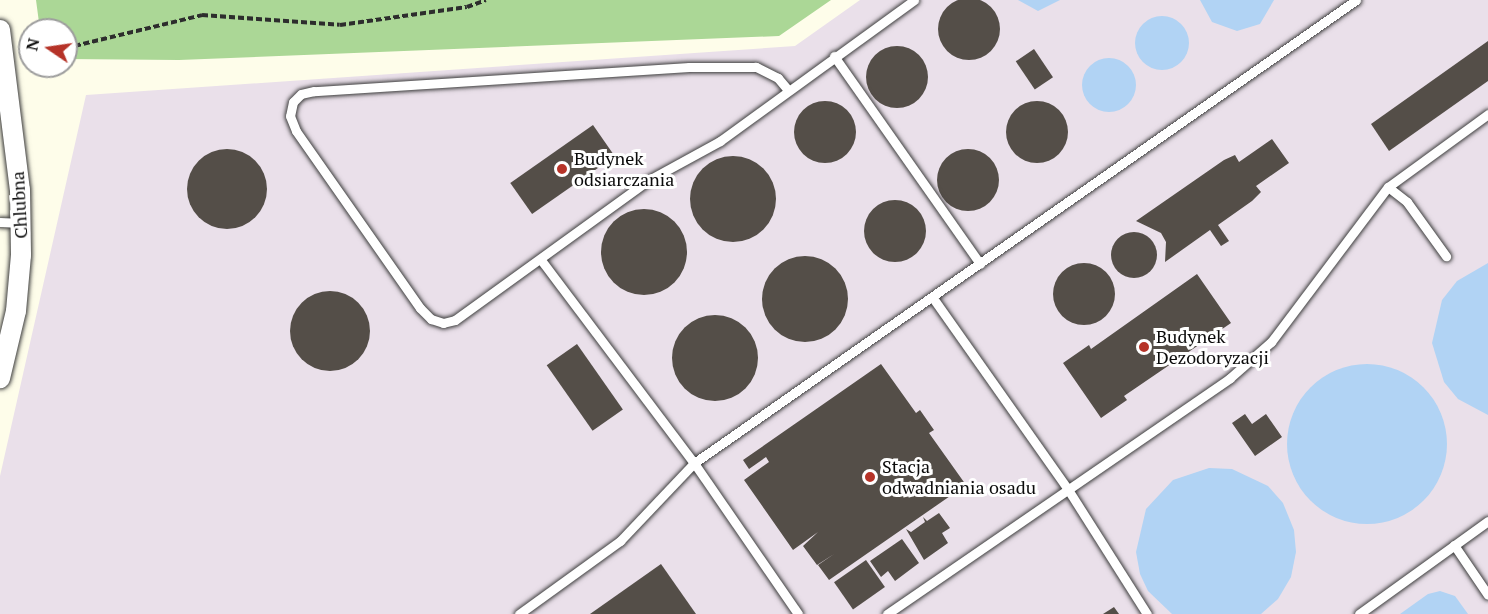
<!DOCTYPE html>
<html>
<head>
<meta charset="utf-8">
<style>
	body { margin:0 }
	#map { position:relative; width:1488px; height:614px; overflow:hidden; background:#fefdea; font-family:"PT Serif",serif }
	div>[style] { position:absolute }
	[style*='--x'] { left:calc(var(--x)*1px); top:calc(var(--y)*1px); width:calc(var(--w)*1px); rotate:calc(var(--a)*1deg) }
	.industrial>* { inset:0; background:#eae0ea }
	.forest>* { inset:0; background:#abd796 }
	.water>* { inset:0; background:#b1d3f4 }
	.round { border-radius:50% }
	.building>* { inset:0; background:#544e48; transform-origin:0 0 }
	.path>* { height:4px; margin-top:-2px; transform-origin:0; background:repeating-linear-gradient(90deg,#2d2d2d 0 6px,transparent 0 9px) }
	.roads { filter:drop-shadow(0 0 2px #3e3e3e) drop-shadow(0 0 2px #3e3e3e) }
	.service>* { height:9px; margin:-4.5px; padding:0 4.5px; transform-origin:4.5px; border-radius:4.5px; background:#fff }
	.minor>* { height:20px; margin:-10px; padding:0 10px; transform-origin:10px; border-radius:10px; background:#fff }
	.dots>* { width:16px; height:16px; translate:-50% -50%; box-sizing:border-box; border:3px solid #fff; border-radius:50% }
	span { translate:-50% -50%; white-space:nowrap; text-align:center; line-height:1.15; -webkit-text-stroke:6px #fff; paint-order:stroke }
	.poi-label { font-size:18px; color:#0b0b0b }
	.left { translate:0 -50%; text-align:left }
	.street-label { font-size:18px; color:#0b0b0b }
	.north { position:absolute; left:18px; top:18px; width:60px; height:60px; box-sizing:border-box; background:#fff; border:2px solid #9d9d9d; border-radius:50%; rotate:283deg; font-size:16px; font-weight:700; line-height:24px; text-align:center; color:#0b0b0b }
	.north::after { content:''; display:block; margin:auto; width:21px; height:27px; background:#b63328; clip-path:polygon(50% 0,100% 100%,50% 72%,0 100%) }
</style>
</head>
<body>
<div id="map">
	<div class="industrial">
		<div style="clip-path:polygon(860px 0,1488px 0,1488px 614px,0 614px,0 476px,86px 95px,795px 46px)"></div>
	</div>
	<div class="forest">
		<div style="clip-path:polygon(36px 0,831px 0,779px 36px,179px 60px,66px 59px,66px 30px,40px 30px)"></div>
	</div>
	<div class="water">
		<div style="clip-path:polygon(1018px 0,1060px 0,1038px 11px)"></div>
		<div style="clip-path:polygon(1200px 0,1274px 0,1260px 24px,1237px 31px,1212px 22px)"></div>
		<div class="round" style="left:1135px;top:16px;width:54px;height:54px"></div>
		<div class="round" style="left:1082px;top:58px;width:54px;height:54px"></div>
		<div style="clip-path:polygon(1488px 263px,1488px 415px,1458px 399px,1444px 382px,1432px 343px,1442px 300px,1457px 281px)"></div>
		<div class="round" style="left:1287px;top:364px;width:160px;height:160px"></div>
		<div style="clip-path:polygon(1209px 468px,1232px 469px,1268px 486px,1283px 503px,1294px 530px,1296px 552px,1291px 577px,1278px 599px,1261px 614px,1172px 614px,1148px 591px,1140px 574px,1136px 552px,1146px 509px,1173px 480px)"></div>
		<div style="clip-path:polygon(1440px 591px,1455px 596px,1468px 614px,1400px 614px,1428px 594px)"></div>
	</div>
	<div class="building">
		<div class="round" style="left:938px;top:-2px;width:62px;height:62px"></div>
		<div style="clip-path:polygon(1488px 41px,1488px 81px,1389px 151px,1371px 124px)"></div>
		<div class="round" style="left:866px;top:46px;width:62px;height:62px"></div>
		<div style="left:1034px;top:49px;width:34px;height:22px;rotate:56deg"></div>
		<div class="round" style="left:794px;top:101px;width:62px;height:62px"></div>
		<div class="round" style="left:1006px;top:101px;width:62px;height:62px"></div>
		<div style="left:593px;top:125px;width:38px;height:101px;rotate:55deg"></div>
		<div style="clip-path:polygon(1272px 139px,1289px 163px,1256px 186px,1261px 192px,1252px 201px,1218px 225px,1229px 241px,1221px 246px,1210px 230px,1165px 262px,1166px 242px,1161px 233px,1136px 221px,1224px 160px,1235px 155px,1239px 162px)"></div>
		<div class="round" style="left:187px;top:149px;width:80px;height:80px"></div>
		<div class="round" style="left:937px;top:149px;width:62px;height:62px"></div>
		<div class="round" style="left:690px;top:156px;width:86px;height:86px"></div>
		<div class="round" style="left:864px;top:200px;width:62px;height:62px"></div>
		<div class="round" style="left:601px;top:209px;width:86px;height:86px"></div>
		<div class="round" style="left:1111px;top:232px;width:46px;height:46px"></div>
		<div class="round" style="left:762px;top:256px;width:86px;height:86px"></div>
		<div class="round" style="left:1053px;top:263px;width:62px;height:62px"></div>
		<div style="clip-path:polygon(1197px 274px,1231px 323px,1124px 396px,1127px 400px,1101px 418px,1063px 363px,1089px 345px,1091px 349px)"></div>
		<div class="round" style="left:290px;top:291px;width:80px;height:80px"></div>
		<div class="round" style="left:672px;top:315px;width:86px;height:86px"></div>
		<div style="left:577px;top:344px;width:80px;height:37px;rotate:55deg"></div>
		<div style="clip-path:polygon(881px 364px,916px 413px,920px 410px,934px 430px,929px 433px,966px 485px,829px 580px,818px 565px,834px 554px,817px 565px,803px 546px,818px 532px,793px 550px,744px 480px,769px 462px,766px 457px,749px 469px,743px 460px)"></div>
		<div style="clip-path:polygon(1245px 414px,1252px 424px,1266px 414px,1282px 437px,1255px 456px,1232px 423px)"></div>
		<div style="clip-path:polygon(939px 513px,950px 528px,942px 533px,948px 543px,924px 560px,906px 529px,911px 532px,925px 522px,923px 517px,927px 521px)"></div>
		<div style="clip-path:polygon(902px 539px,919px 563px,895px 581px,888px 571px,881px 577px,870px 561px)"></div>
		<div style="left:866px;top:560px;width:33px;height:39px;rotate:55deg"></div>
		<div style="clip-path:polygon(661px 564px,696px 614px,590px 614px)"></div>
		<div style="clip-path:polygon(1114px 607px,1119px 614px,1103px 614px)"></div>
	</div>
	<div class="path">
		<div style="--x:66;--y:48;--w:140;--a:-13.6"></div>
		<div style="--x:202;--y:15;--w:138;--a:4.1"></div>
		<div style="--x:340;--y:25;--w:128;--a:-8.1"></div>
		<div style="--x:467;--y:7;--w:20;--a:-20"></div>
		<div style="--x:21;--y:52;--w:9;--a:-6"></div>
	</div>
	<div class="roads">
		<div class="service">
			<div style="--x:834;--y:56;--w:254;--a:54.9"></div>
			<div style="--x:788;--y:90;--w:16;--a:-130"></div>
			<div style="--x:778;--y:78;--w:25;--a:-153"></div>
			<div style="--x:756;--y:67;--w:67;--a:180"></div>
			<div style="--x:689;--y:67;--w:376;--a:176.3"></div>
			<div style="--x:314;--y:91;--w:13;--a:167"></div>
			<div style="--x:301;--y:94;--w:11;--a:135"></div>
			<div style="--x:293;--y:102;--w:14;--a:102"></div>
			<div style="--x:290;--y:116;--w:16;--a:68"></div>
			<div style="--x:296;--y:131;--w:216;--a:55"></div>
			<div style="--x:420;--y:308;--w:16;--a:45"></div>
			<div style="--x:431;--y:319;--w:13;--a:18"></div>
			<div style="--x:443;--y:323;--w:12;--a:-14"></div>
			<div style="--x:455;--y:320;--w:237;--a:-35.9"></div>
			<div style="--x:647;--y:181;--w:83;--a:-28.7"></div>
			<div style="--x:720;--y:141;--w:240;--a:-36"></div>
			<div style="--x:1388;--y:187;--w:24;--a:38"></div>
			<div style="--x:1407;--y:202;--w:67;--a:54.2"></div>
			<div style="--x:0;--y:222;--w:21;--a:3"></div>
			<div style="--x:541;--y:260;--w:254;--a:53"></div>
			<div style="--x:694;--y:463;--w:183;--a:55.4"></div>
			<div style="--x:933;--y:298;--w:232;--a:54.8"></div>
			<div style="--x:1067;--y:488;--w:149;--a:57.6"></div>
			<div style="--x:1454;--y:545;--w:60;--a:55.8"></div>
			<div style="--x:519;--y:614;--w:125;--a:-35.9"></div>
			<div style="--x:620;--y:541;--w:108;--a:-46.5"></div>
			<div style="--x:694;--y:463;--w:808;--a:-34.97"></div>
			<div style="--x:887;--y:614;--w:416;--a:-34.5"></div>
			<div style="--x:1230;--y:378;--w:55;--a:-41.3"></div>
			<div style="--x:1271;--y:342;--w:194;--a:-53"></div>
			<div style="--x:1388;--y:187;--w:124;--a:-36.1"></div>
			<div style="--x:1359;--y:614;--w:159;--a:-35.8"></div>
		</div>
		<div class="minor">
			<div style="--x:0;--y:30;--w:161;--a:82.9"></div>
			<div style="--x:20;--y:190;--w:65;--a:89.1"></div>
			<div style="--x:21;--y:255;--w:56;--a:95.1"></div>
			<div style="--x:16;--y:311;--w:69;--a:103.4"></div>
		</div>
	</div>
	<div class="dots">
		<div style="left:562px;top:169px;background:#b63328"></div>
		<div style="left:1144px;top:347px;background:#b63328"></div>
		<div style="left:870px;top:477px;background:#b63328"></div>
	</div>
	<div class="poi-label">
		<span class="left" style="left:574px;top:169px">Budynek<br>odsiarczania</span>
		<span class="left" style="left:1156px;top:347px">Budynek<br>Dezodoryzacji</span>
		<span class="left" style="left:882px;top:477px">Stacja<br>odwadniania osadu</span>
	</div>
	<div class="street-label">
		<span style="left:19px;top:205px;rotate:-93deg">Chlubna</span>
	</div>
	<div class="north">N</div>
</div>
</body>
</html>
